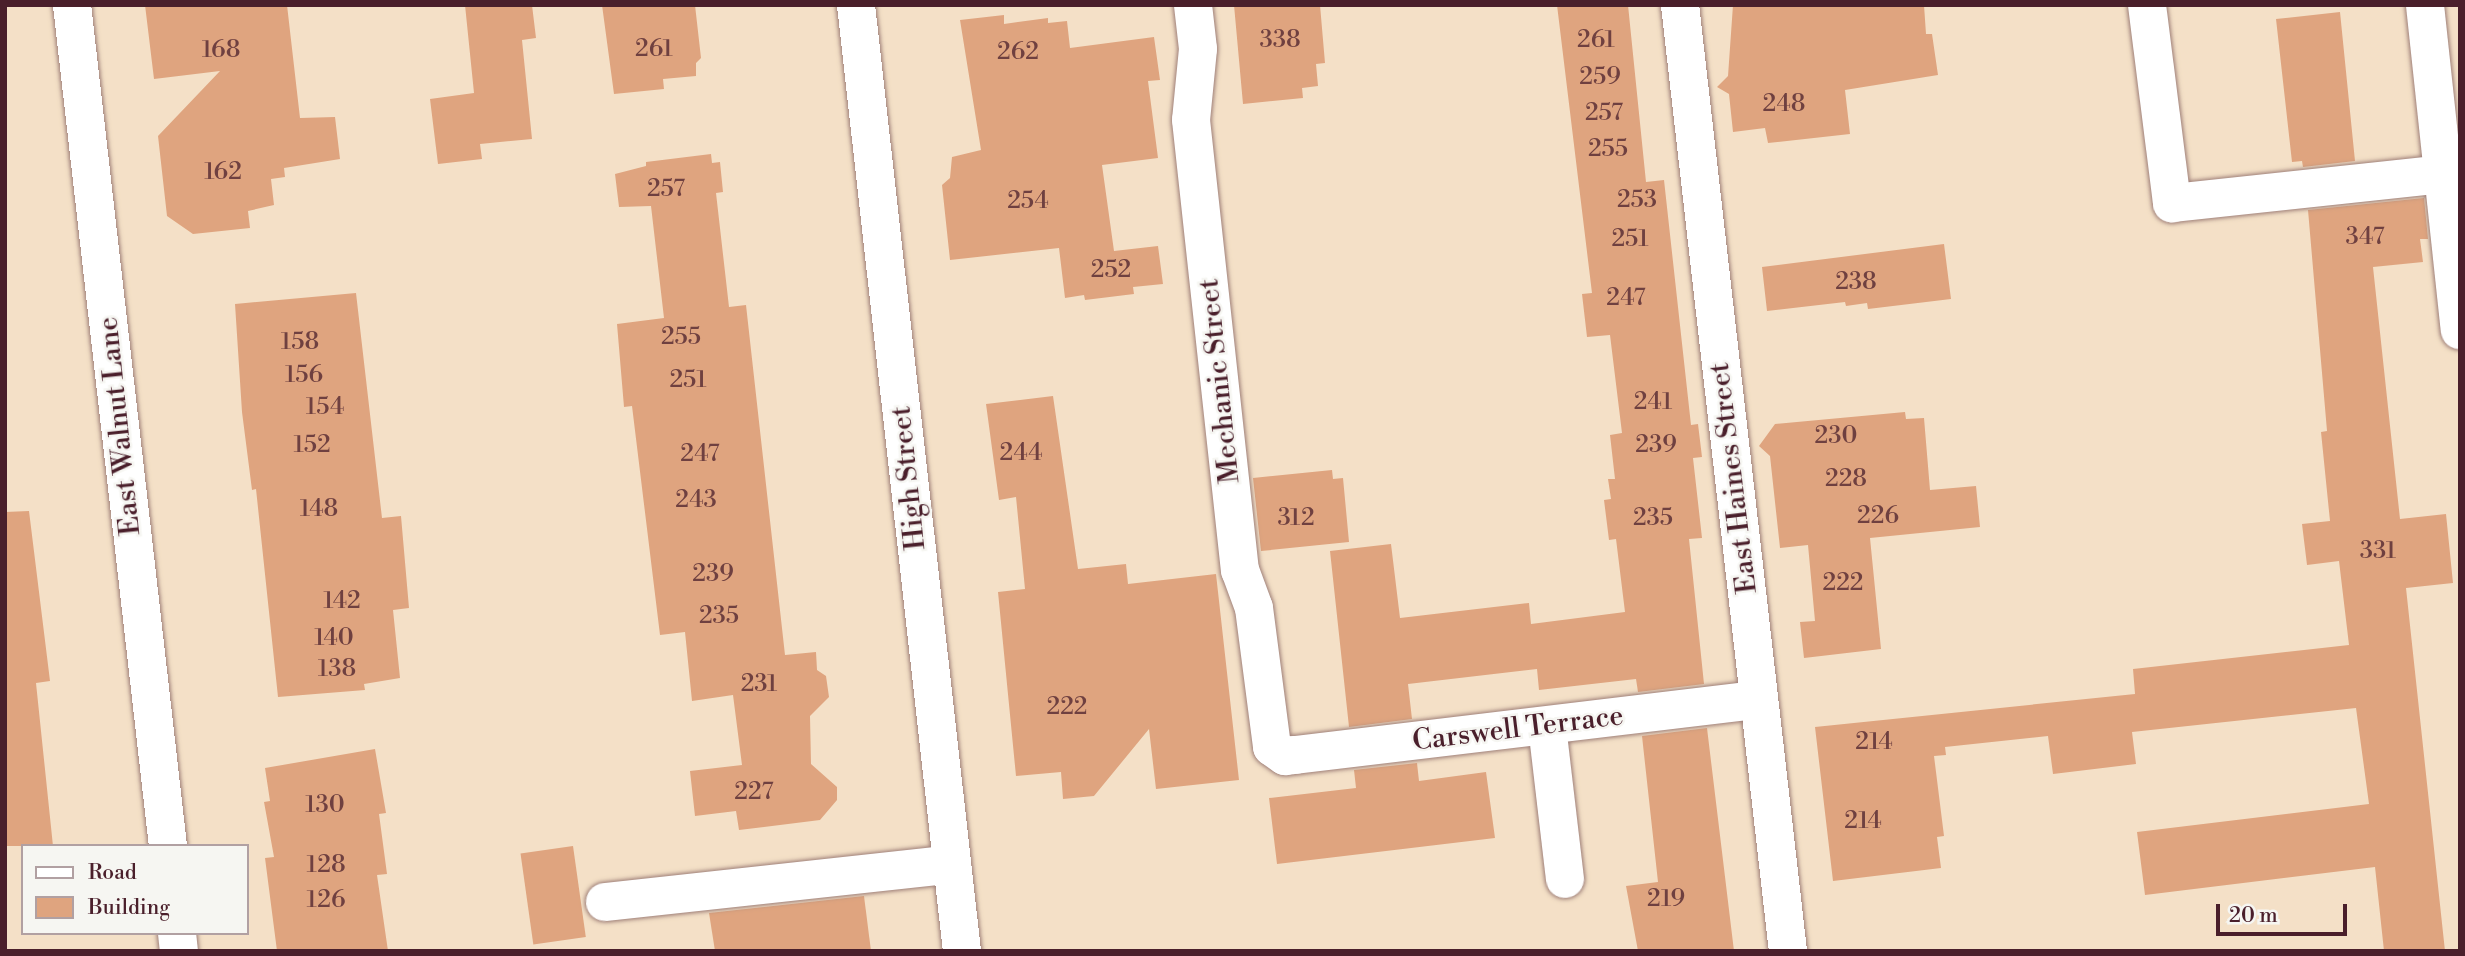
<!DOCTYPE html>
<html>
<head>
<meta charset="utf-8">
<style>
	body { margin:0 }
	#map { position:relative; width:2465px; height:956px; overflow:hidden; background:#f4e0c7; font-family:"Libre Bodoni",serif }
	div>[style] { position:absolute }
	[style*='--x'] { left:calc(var(--x)*1px); top:calc(var(--y)*1px); width:calc(var(--w)*1px); rotate:calc(var(--a)*1deg) }
	.building>* { inset:0; background:#dfa47f; transform-origin:0 0 }
	.roads { filter:drop-shadow(0 0 2px #9f8079) drop-shadow(0 0 2px #9f8079) }
	.minor>* { height:38px; margin:-19px; padding:0 19px; transform-origin:19px; border-radius:19px; background:#fff }
	span { translate:-50% -50%; white-space:nowrap; text-align:center; line-height:1.15; -webkit-text-stroke:5px #f6f6f2; paint-order:stroke }
	.number-label { font-size:24px; color:#6f4040 }
	.number-label span { -webkit-text-stroke-width:0 }
	.street-label { font-size:28px; color:#4a1f2b }
	.frame { position:absolute; inset:0; border:7px solid #4a1f2b; pointer-events:none }
	.legend { position:absolute; left:21px; top:844px; width:228px; height:91px; box-sizing:border-box; background:#f6f6f2; border:2px solid #b1a0a2; margin:0; padding:9px 12px; list-style:none; font-size:21px; color:#4a1f2b }
	.legend li { display:flex; align-items:center; gap:14px; height:35px }
	.legend b { width:35px; border:2px solid #b1a0a2 }
	.scale { position:absolute; left:2216px; top:904px; width:131px; height:32px; box-sizing:border-box; border:4px solid #4a1f2b; border-top:0; padding-left:9px; font-size:21px; line-height:24px; white-space:nowrap; color:#4a1f2b; -webkit-text-stroke:5px #f6f6f2; paint-order:stroke }
</style>
</head>
<body>
<div id="map">
	<div class="building">
		<div style="clip-path:polygon(145px 5px,287px 5px,300px 118px,335px 117px,340px 159px,284px 168px,285px 177px,271px 179px,274px 205px,248px 211px,250px 228px,193px 234px,167px 216px,158px 136px,220px 71px,154px 79px)"></div>
		<div style="clip-path:polygon(465px 5px,532px 5px,536px 38px,522px 40px,532px 139px,480px 144px,482px 159px,438px 164px,430px 99px,474px 93px)"></div>
		<div style="clip-path:polygon(602px 5px,695px 5px,701px 58px,696px 63px,696px 76px,663px 79px,664px 89px,614px 94px)"></div>
		<div style="clip-path:polygon(1234px 5px,1320px 5px,1325px 63px,1316px 64px,1318px 86px,1302px 88px,1303px 98px,1243px 104px)"></div>
		<div style="clip-path:polygon(1557px 5px,1628px 5px,1646px 182px,1664px 180px,1691px 425px,1698px 424px,1702px 457px,1693px 458px,1702px 538px,1689px 539px,1704px 684px,1638px 692px,1636px 679px,1539px 690px,1537px 669px,1408px 684px,1412px 719px,1349px 727px,1330px 551px,1391px 544px,1400px 618px,1529px 603px,1531px 624px,1625px 612px,1616px 539px,1609px 540px,1604px 500px,1611px 499px,1608px 479px,1615px 479px,1610px 435px,1622px 433px,1610px 335px,1587px 337px,1582px 294px,1592px 293px)"></div>
		<div style="clip-path:polygon(1733px 5px,1924px 5px,1926px 34px,1932px 34px,1938px 75px,1845px 90px,1850px 134px,1768px 143px,1765px 128px,1733px 132px,1729px 94px,1717px 87px,1728px 76px)"></div>
		<div style="clip-path:polygon(2340px 12px,2355px 161px,2303px 167px,2302px 161px,2292px 162px,2276px 19px)"></div>
		<div style="clip-path:polygon(1004px 15px,1004px 24px,1048px 18px,1048px 23px,1067px 21px,1070px 48px,1154px 37px,1160px 80px,1148px 81px,1158px 158px,1102px 165px,1114px 251px,1158px 246px,1163px 284px,1133px 287px,1134px 294px,1085px 300px,1084px 295px,1065px 298px,1059px 248px,950px 260px,942px 185px,950px 178px,952px 157px,981px 150px,960px 20px)"></div>
		<div style="clip-path:polygon(711px 154px,712px 163px,720px 162px,723px 192px,716px 193px,729px 307px,746px 305px,785px 655px,816px 652px,817px 670px,826px 676px,829px 697px,810px 716px,811px 764px,837px 787px,837px 800px,820px 820px,739px 830px,736px 811px,695px 816px,690px 771px,742px 765px,733px 695px,692px 701px,685px 632px,660px 635px,632px 406px,624px 407px,617px 324px,664px 318px,651px 206px,619px 207px,615px 174px,646px 166px,646px 162px)"></div>
		<div style="clip-path:polygon(2424px 198px,2428px 239px,2420px 239px,2423px 262px,2373px 267px,2400px 519px,2446px 514px,2453px 583px,2406px 588px,2445px 951px,2384px 951px,2375px 867px,2145px 895px,2137px 832px,2369px 804px,2356px 708px,2132px 732px,2136px 764px,2053px 774px,2048px 736px,1945px 747px,1946px 755px,1934px 756px,1944px 836px,1937px 837px,1941px 868px,1833px 881px,1815px 727px,2135px 694px,2133px 669px,2349px 645px,2339px 561px,2307px 565px,2302px 524px,2330px 521px,2321px 432px,2327px 431px,2308px 210px)"></div>
		<div style="clip-path:polygon(1944px 244px,1951px 299px,1868px 309px,1867px 303px,1846px 306px,1845px 302px,1767px 311px,1762px 267px)"></div>
		<div style="clip-path:polygon(356px 293px,382px 518px,401px 516px,409px 608px,393px 610px,400px 678px,364px 684px,365px 690px,278px 697px,256px 489px,252px 490px,242px 412px,235px 304px)"></div>
		<div style="clip-path:polygon(1053px 396px,1078px 569px,1126px 564px,1128px 584px,1216px 574px,1239px 780px,1156px 789px,1149px 729px,1094px 796px,1063px 799px,1061px 772px,1016px 776px,998px 592px,1025px 589px,1016px 497px,999px 500px,986px 404px)"></div>
		<div style="clip-path:polygon(1905px 412px,1906px 419px,1924px 418px,1930px 490px,1976px 486px,1980px 527px,1870px 538px,1881px 649px,1804px 658px,1800px 622px,1815px 621px,1808px 545px,1780px 548px,1770px 456px,1759px 446px,1775px 424px)"></div>
		<div style="clip-path:polygon(1332px 470px,1333px 479px,1343px 478px,1349px 542px,1261px 551px,1253px 478px)"></div>
		<div style="clip-path:polygon(29px 511px,50px 681px,36px 683px,53px 846px,5px 846px,5px 512px)"></div>
		<div style="clip-path:polygon(1707px 728px,1734px 951px,1638px 951px,1626px 886px,1658px 882px,1642px 736px)"></div>
		<div style="clip-path:polygon(375px 749px,386px 813px,379px 814px,387px 874px,377px 875px,388px 951px,277px 951px,265px 858px,274px 857px,264px 802px,270px 801px,265px 768px)"></div>
		<div style="clip-path:polygon(1417px 763px,1419px 781px,1486px 772px,1495px 838px,1277px 864px,1269px 798px,1356px 788px,1354px 770px)"></div>
		<div style="left:573px;top:846px;width:92px;height:53px;rotate:82deg"></div>
		<div style="clip-path:polygon(864px 896px,871px 951px,715px 951px,709px 913px)"></div>
	</div>
	<div class="roads">
		<div class="minor">
			<div style="--x:72;--y:5;--w:846;--a:83.49"></div>
			<div style="--x:856;--y:5;--w:952;--a:83.61"></div>
			<div style="--x:1193;--y:5;--w:44;--a:83.5"></div>
			<div style="--x:1198;--y:49;--w:71;--a:95.6"></div>
			<div style="--x:1191;--y:120;--w:453;--a:83.8"></div>
			<div style="--x:1240;--y:570;--w:40;--a:69.8"></div>
			<div style="--x:1254;--y:608;--w:140;--a:82.6"></div>
			<div style="--x:1272;--y:747;--w:16;--a:35"></div>
			<div style="--x:1285;--y:756;--w:10;--a:-6"></div>
			<div style="--x:1295;--y:755;--w:467;--a:-6.8"></div>
			<div style="--x:1680;--y:5;--w:952;--a:83.49"></div>
			<div style="--x:2147;--y:5;--w:200;--a:82.8"></div>
			<div style="--x:2172;--y:203;--w:272;--a:-6.1"></div>
			<div style="--x:2425;--y:5;--w:327;--a:83.9"></div>
			<div style="--x:1547;--y:726;--w:154;--a:83.3"></div>
			<div style="--x:605;--y:902;--w:349;--a:-6.2"></div>
			<div style="--x:177;--y:933;--w:18;--a:84"></div>
		</div>
	</div>
	<div class="number-label">
		<span style="left:1280px;top:41px">338</span>
		<span style="left:1596px;top:41px">261</span>
		<span style="left:654px;top:50px">261</span>
		<span style="left:221px;top:51px">168</span>
		<span style="left:1018px;top:53px">262</span>
		<span style="left:1600px;top:78px">259</span>
		<span style="left:1784px;top:105px">248</span>
		<span style="left:1604px;top:114px">257</span>
		<span style="left:1608px;top:150px">255</span>
		<span style="left:223px;top:173px">162</span>
		<span style="left:666px;top:190px">257</span>
		<span style="left:1637px;top:201px">253</span>
		<span style="left:1028px;top:202px">254</span>
		<span style="left:2365px;top:238px">347</span>
		<span style="left:1630px;top:240px">251</span>
		<span style="left:1111px;top:271px">252</span>
		<span style="left:1856px;top:283px">238</span>
		<span style="left:1626px;top:299px">247</span>
		<span style="left:681px;top:338px">255</span>
		<span style="left:300px;top:343px">158</span>
		<span style="left:304px;top:376px">156</span>
		<span style="left:688px;top:381px">251</span>
		<span style="left:1653px;top:403px">241</span>
		<span style="left:325px;top:408px">154</span>
		<span style="left:1836px;top:437px">230</span>
		<span style="left:312px;top:446px">152</span>
		<span style="left:1656px;top:446px">239</span>
		<span style="left:1021px;top:454px">244</span>
		<span style="left:700px;top:455px">247</span>
		<span style="left:1846px;top:480px">228</span>
		<span style="left:696px;top:501px">243</span>
		<span style="left:319px;top:510px">148</span>
		<span style="left:1878px;top:517px">226</span>
		<span style="left:1296px;top:519px">312</span>
		<span style="left:1653px;top:519px">235</span>
		<span style="left:2378px;top:552px">331</span>
		<span style="left:713px;top:575px">239</span>
		<span style="left:1843px;top:584px">222</span>
		<span style="left:342px;top:602px">142</span>
		<span style="left:719px;top:617px">235</span>
		<span style="left:334px;top:639px">140</span>
		<span style="left:337px;top:670px">138</span>
		<span style="left:759px;top:685px">231</span>
		<span style="left:1067px;top:708px">222</span>
		<span style="left:1874px;top:743px">214</span>
		<span style="left:754px;top:793px">227</span>
		<span style="left:325px;top:806px">130</span>
		<span style="left:1863px;top:822px">214</span>
		<span style="left:326px;top:866px">128</span>
		<span style="left:1666px;top:900px">219</span>
		<span style="left:326px;top:901px">126</span>
	</div>
	<div class="street-label">
		<span style="left:1220px;top:381px;rotate:-96deg">Mechanic Street</span>
		<span style="left:120px;top:426px;rotate:-96deg">East Walnut Lane</span>
		<span style="left:909px;top:478px;rotate:-96deg">High Street</span>
		<span style="left:1734px;top:478px;rotate:-97deg">East Haines Street</span>
		<span style="left:1518px;top:729px;rotate:-7deg">Carswell Terrace</span>
	</div>
	<div class="frame"></div>
	<ul class="legend">
	<li><b style="height:9px;background:#fff"></b>Road</li>
	<li><b style="height:19px;background:#dfa47f"></b>Building</li>
	</ul>
	<div class="scale">20 m</div>
</div>
</body>
</html>
